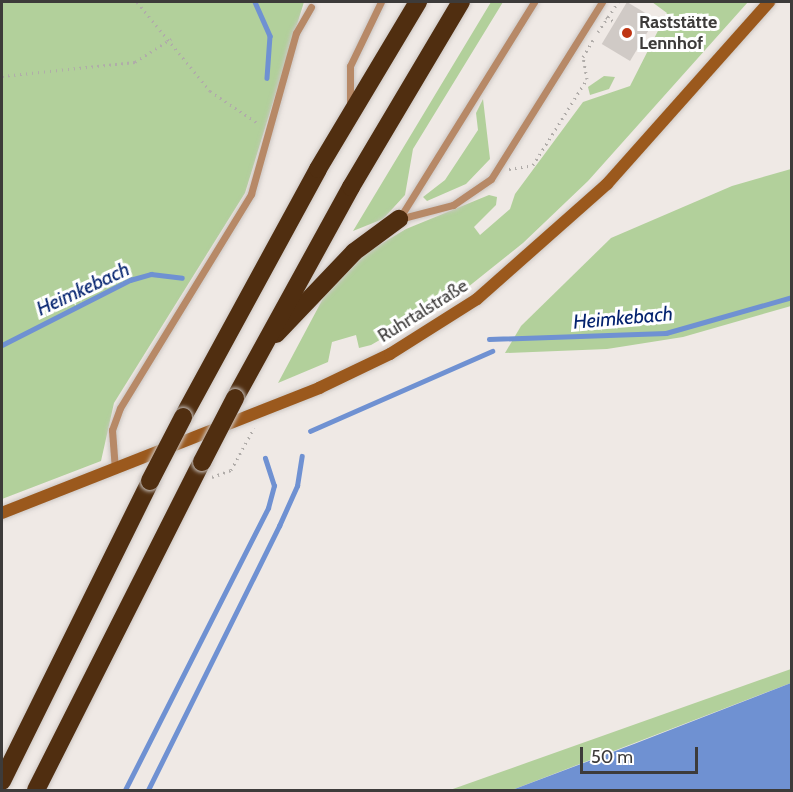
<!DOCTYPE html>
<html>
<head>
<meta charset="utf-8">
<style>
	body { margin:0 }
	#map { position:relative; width:793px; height:792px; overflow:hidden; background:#efe9e5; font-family:Cabin,sans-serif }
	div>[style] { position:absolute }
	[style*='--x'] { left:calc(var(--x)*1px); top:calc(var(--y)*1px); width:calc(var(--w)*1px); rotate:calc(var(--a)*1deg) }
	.green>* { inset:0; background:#b2d09b }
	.water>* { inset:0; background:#6f91d2 }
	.stream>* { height:4.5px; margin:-2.25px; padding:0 2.25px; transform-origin:2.25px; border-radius:2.25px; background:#6f91d2 }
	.building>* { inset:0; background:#d0cac6; transform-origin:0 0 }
	.path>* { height:3px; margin-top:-1.5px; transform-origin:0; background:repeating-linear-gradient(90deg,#b0aca9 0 1.5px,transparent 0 6px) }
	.roads { filter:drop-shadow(0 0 2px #cbc6c3) drop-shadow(0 0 2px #cbc6c3) }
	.service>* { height:7px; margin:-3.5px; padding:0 3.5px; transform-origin:3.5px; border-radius:3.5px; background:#b78967 }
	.secondary>* { height:12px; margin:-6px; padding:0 6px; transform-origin:6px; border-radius:6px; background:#9b591d }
	.motorway>* { height:18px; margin:-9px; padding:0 9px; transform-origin:9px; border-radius:9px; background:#502e10 }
	.bridges { filter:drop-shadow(0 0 2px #cbc6c3) drop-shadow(0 0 2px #cbc6c3) }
	.motorway-bridge>* { height:18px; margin:-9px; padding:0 9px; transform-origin:9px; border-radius:9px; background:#502e10 }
	.dots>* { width:16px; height:16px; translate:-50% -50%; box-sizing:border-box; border:3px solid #fff; border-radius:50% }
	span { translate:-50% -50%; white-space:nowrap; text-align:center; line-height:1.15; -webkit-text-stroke:6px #fff; paint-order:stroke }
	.poi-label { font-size:18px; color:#3d3b3a; font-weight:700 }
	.left { translate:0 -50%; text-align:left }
	.street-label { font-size:18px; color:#3d3b3a }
	.water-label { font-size:20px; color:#04236f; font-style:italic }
	.frame { position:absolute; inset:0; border:3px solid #3d3b3a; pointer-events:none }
	.scale { position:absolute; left:580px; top:747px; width:118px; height:27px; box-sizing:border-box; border:3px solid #3d3b3a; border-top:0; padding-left:8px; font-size:18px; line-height:21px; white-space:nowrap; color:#3d3b3a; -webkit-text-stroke:4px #fff; paint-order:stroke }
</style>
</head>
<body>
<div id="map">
	<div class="green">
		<div style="clip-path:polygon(2px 2px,304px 2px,245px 193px,114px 403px,101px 461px,2px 499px)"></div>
		<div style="clip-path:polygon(491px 2px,503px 2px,413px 149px,405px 195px,383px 219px,353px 231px)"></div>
		<div style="clip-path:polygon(652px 2px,748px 2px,588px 181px,523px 243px,458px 295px,371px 345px,359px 348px,356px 335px,332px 342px,328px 362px,278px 383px,328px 289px,369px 251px,406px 229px,489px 195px,497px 197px,496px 205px,474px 227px,480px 235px,510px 209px,515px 194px,583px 102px,630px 86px,667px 13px)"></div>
		<div style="clip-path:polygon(604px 76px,615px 77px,609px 89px,590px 95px,588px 87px)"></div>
		<div style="clip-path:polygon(483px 99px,490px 159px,466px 184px,427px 201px,423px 197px,445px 180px,478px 130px,476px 113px)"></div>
		<div style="clip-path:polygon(791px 169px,791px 306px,683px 337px,607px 349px,505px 353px,521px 326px,611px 238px,732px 186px)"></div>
		<div style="clip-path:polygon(791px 669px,791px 683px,512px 790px,450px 790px)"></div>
	</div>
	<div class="water">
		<div style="clip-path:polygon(791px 683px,791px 790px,512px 790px,634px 744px)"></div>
	</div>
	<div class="stream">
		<div style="--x:255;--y:2;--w:37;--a:66"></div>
		<div style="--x:270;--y:36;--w:42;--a:94.1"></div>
		<div style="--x:489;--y:339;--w:177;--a:-1.9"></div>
		<div style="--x:666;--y:333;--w:131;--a:-15.9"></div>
		<div style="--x:2;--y:345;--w:144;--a:-26.9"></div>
		<div style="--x:130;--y:280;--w:22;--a:-16"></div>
		<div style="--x:151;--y:274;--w:31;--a:7"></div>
		<div style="--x:310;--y:431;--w:199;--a:-23.7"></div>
		<div style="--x:125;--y:790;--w:316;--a:-63.1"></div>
		<div style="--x:268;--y:508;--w:23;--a:-75"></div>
		<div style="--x:274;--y:486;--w:29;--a:-108"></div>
		<div style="--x:148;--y:790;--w:295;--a:-63.6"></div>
		<div style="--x:279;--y:526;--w:44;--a:-65.8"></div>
		<div style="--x:297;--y:486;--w:30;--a:-81"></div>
	</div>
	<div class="building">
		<div style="left:627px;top:2px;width:33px;height:49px;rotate:31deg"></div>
	</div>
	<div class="path">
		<div style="--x:137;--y:2;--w:115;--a:50.6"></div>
		<div style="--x:210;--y:91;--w:59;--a:34"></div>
		<div style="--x:606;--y:17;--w:10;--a:29"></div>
		<div style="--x:598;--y:32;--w:36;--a:-56"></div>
		<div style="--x:2;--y:76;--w:134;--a:-6"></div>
		<div style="--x:135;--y:62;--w:43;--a:-32.6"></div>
		<div style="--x:509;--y:169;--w:24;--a:-9"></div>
		<div style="--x:533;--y:165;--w:102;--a:-57.9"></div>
		<div style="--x:587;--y:79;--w:22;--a:-100"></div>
		<div style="--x:583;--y:57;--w:20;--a:-60"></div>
		<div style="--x:212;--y:477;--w:20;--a:-20"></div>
		<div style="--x:231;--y:470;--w:48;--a:-61.3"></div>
	</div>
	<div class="roads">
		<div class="service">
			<div style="--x:350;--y:106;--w:40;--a:-90"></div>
			<div style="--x:350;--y:66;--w:71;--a:-64.2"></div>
			<div style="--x:399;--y:219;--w:56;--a:-14.5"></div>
			<div style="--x:453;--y:205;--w:46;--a:-34.4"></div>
			<div style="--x:491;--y:179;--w:209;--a:-57.9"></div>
			<div style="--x:399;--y:219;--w:256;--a:-58.1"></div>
			<div style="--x:115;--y:470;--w:40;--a:-94.3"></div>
			<div style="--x:112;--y:430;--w:23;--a:-70"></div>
			<div style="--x:120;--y:408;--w:251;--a:-58.5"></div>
			<div style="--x:251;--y:194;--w:167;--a:-74.4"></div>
			<div style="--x:296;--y:33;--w:30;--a:-60"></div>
		</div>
		<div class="secondary">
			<div style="--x:2;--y:513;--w:341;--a:-21.5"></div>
			<div style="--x:319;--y:388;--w:79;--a:-25.6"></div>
			<div style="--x:390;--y:354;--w:103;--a:-32.3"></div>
			<div style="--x:477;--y:299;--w:174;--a:-41.5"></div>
			<div style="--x:607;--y:184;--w:244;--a:-48.3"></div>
		</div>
		<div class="motorway">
			<div style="--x:276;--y:334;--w:113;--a:-46.4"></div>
			<div style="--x:354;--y:252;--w:56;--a:-36.3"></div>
			<div style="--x:235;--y:398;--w:241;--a:-61.2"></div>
			<div style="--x:351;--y:187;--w:215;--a:-59.3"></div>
			<div style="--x:183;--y:417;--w:282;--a:-61.4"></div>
			<div style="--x:318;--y:169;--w:195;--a:-59.1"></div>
			<div style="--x:2;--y:781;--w:335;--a:-63.7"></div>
			<div style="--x:36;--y:790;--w:368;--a:-63.2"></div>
		</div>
	</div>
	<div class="bridges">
		<div class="motorway-bridge">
			<div style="--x:202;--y:462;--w:72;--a:-62.7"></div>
			<div style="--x:150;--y:481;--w:72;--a:-62.7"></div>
		</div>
	</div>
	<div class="dots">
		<div style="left:627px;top:33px;background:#bf3513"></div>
	</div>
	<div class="poi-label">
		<span class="left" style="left:639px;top:33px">Raststätte<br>Lennhof</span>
	</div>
	<div class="street-label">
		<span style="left:423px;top:311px;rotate:-32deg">Ruhrtalstraße</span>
	</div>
	<div class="water-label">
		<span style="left:83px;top:289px;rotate:-25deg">Heimkebach</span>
		<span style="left:623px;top:318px;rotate:-5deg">Heimkebach</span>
	</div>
	<div class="frame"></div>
	<div class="scale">50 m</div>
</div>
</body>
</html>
